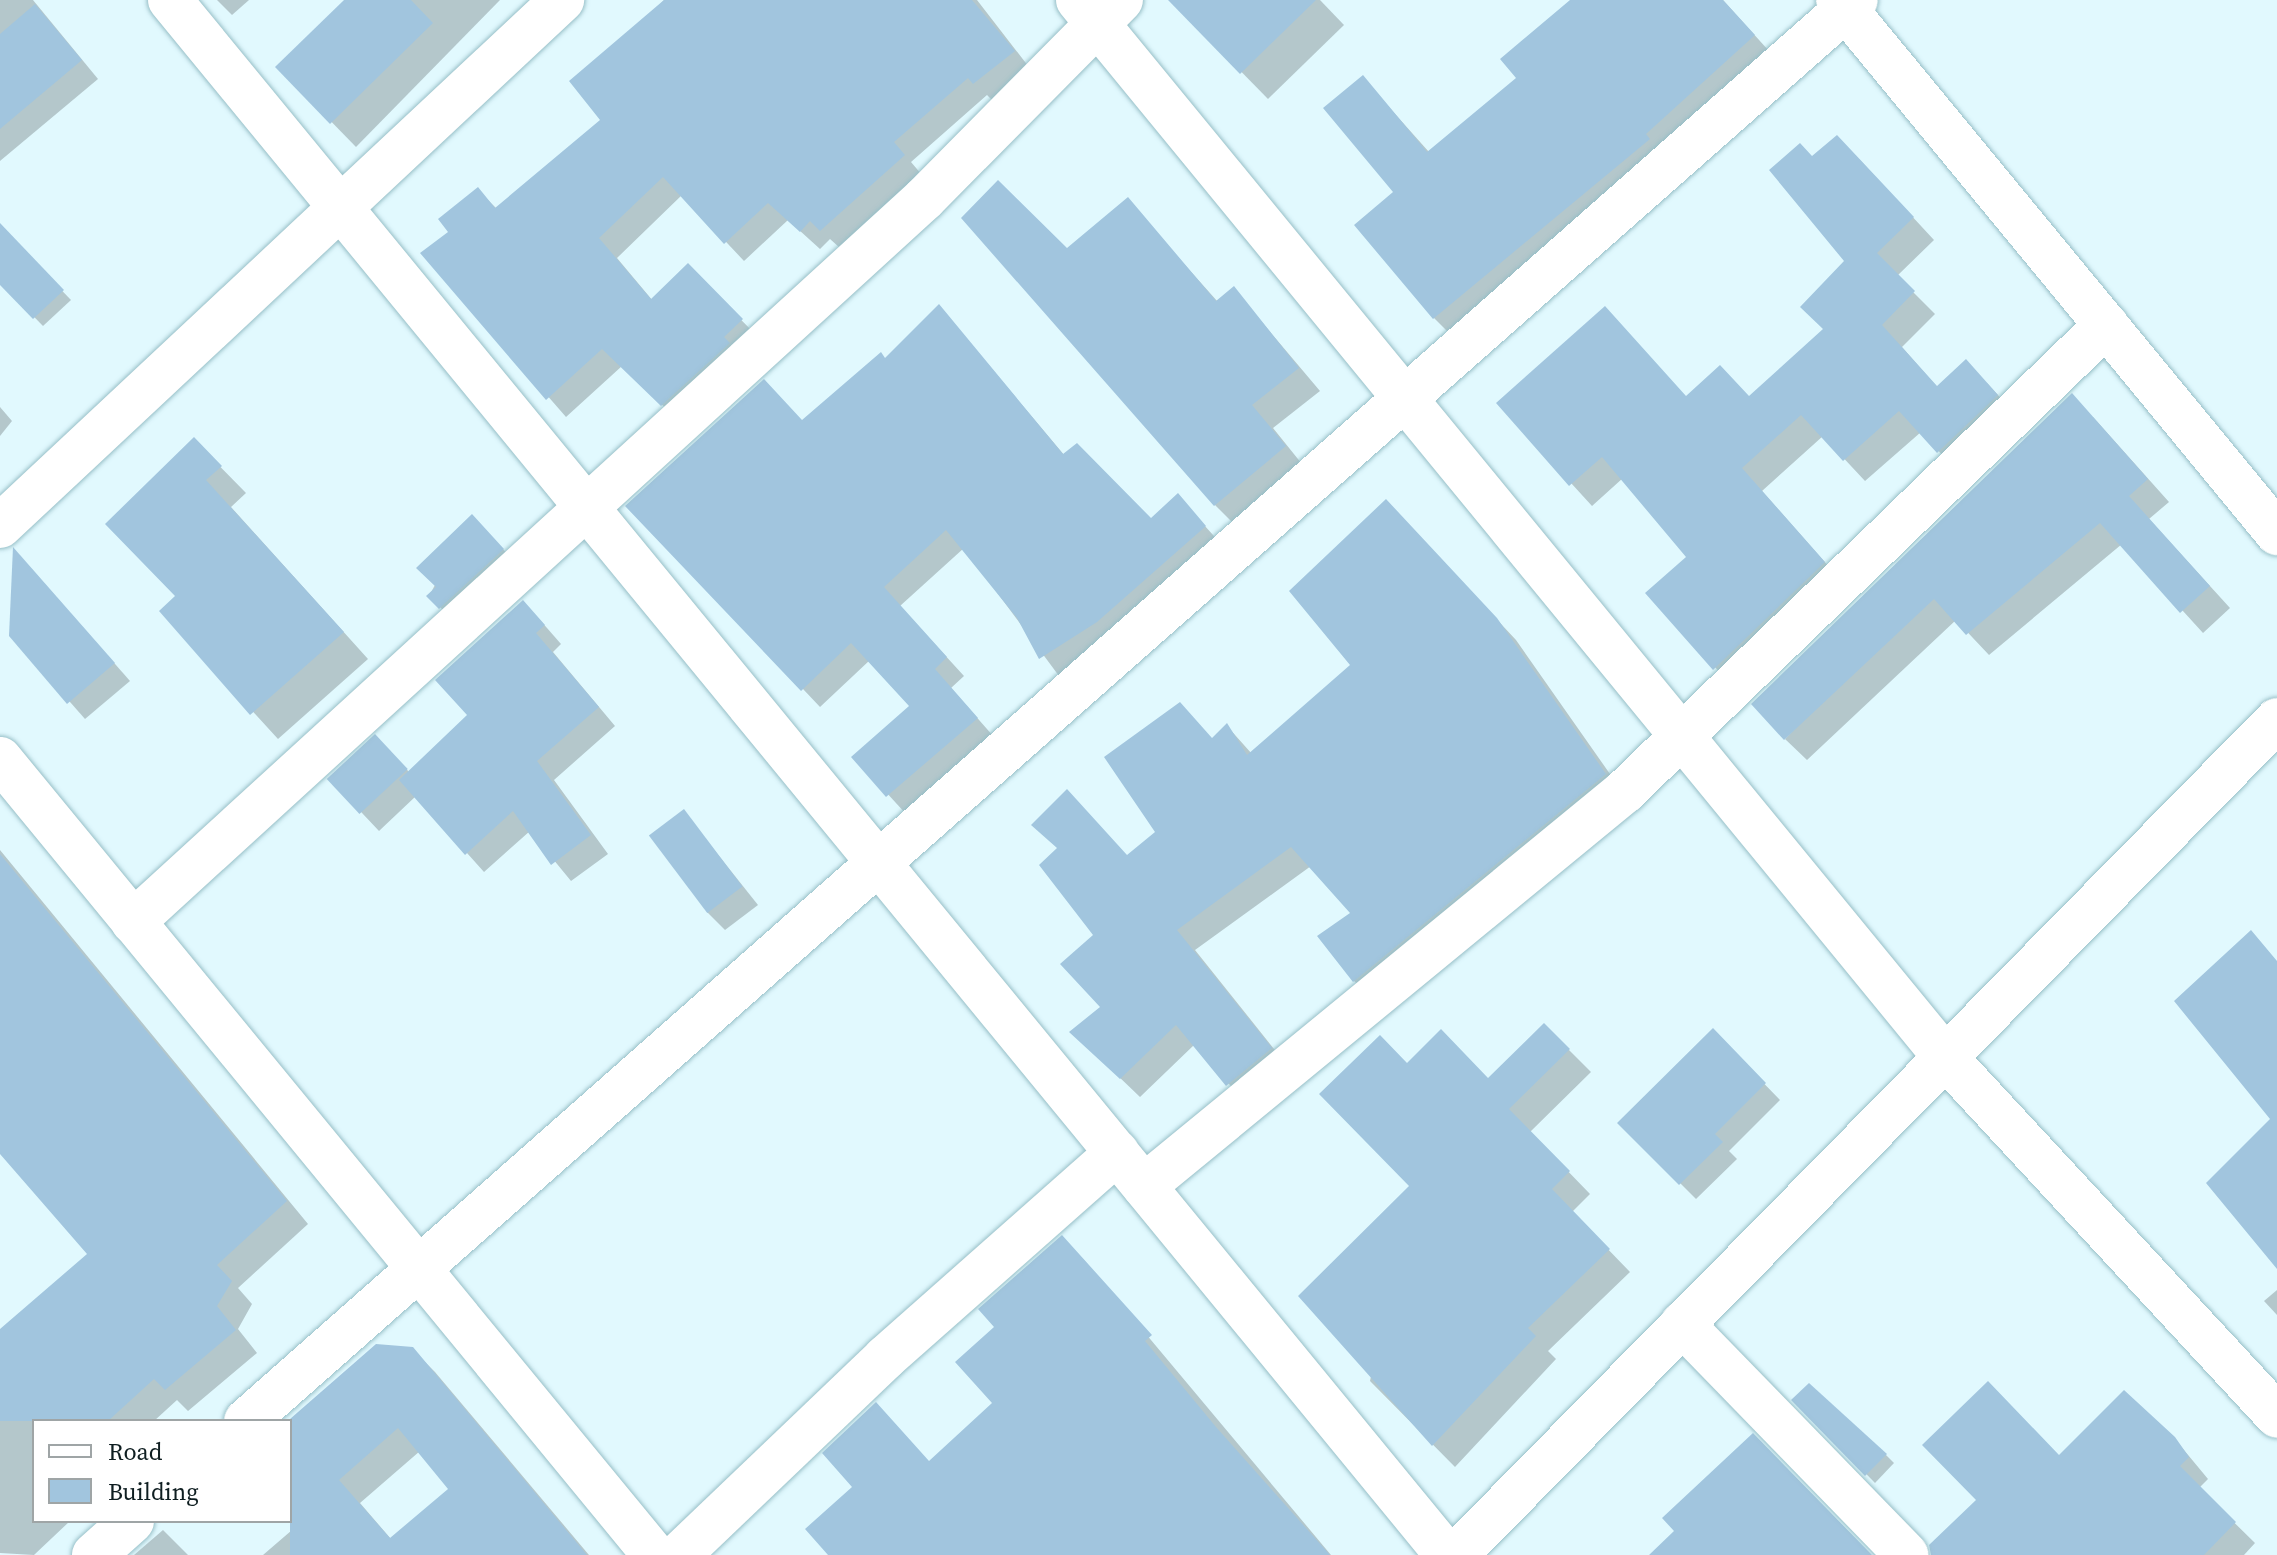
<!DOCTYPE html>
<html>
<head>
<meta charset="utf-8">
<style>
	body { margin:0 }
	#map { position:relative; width:2277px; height:1555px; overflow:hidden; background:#e1f9fe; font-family:"Source Serif 4",serif }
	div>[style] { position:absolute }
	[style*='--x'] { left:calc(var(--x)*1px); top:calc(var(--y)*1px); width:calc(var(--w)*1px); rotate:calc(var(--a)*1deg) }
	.shadow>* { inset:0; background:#0003 }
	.building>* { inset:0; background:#a1c5de; transform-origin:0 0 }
	.roads { filter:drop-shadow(0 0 2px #97bfc7) drop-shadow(0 0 2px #97bfc7) }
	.minor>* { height:44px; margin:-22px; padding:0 22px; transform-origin:22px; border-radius:22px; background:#fff }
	span { translate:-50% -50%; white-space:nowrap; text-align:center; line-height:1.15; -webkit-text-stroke:6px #fff; paint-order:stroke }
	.legend { position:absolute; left:32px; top:1419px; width:260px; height:104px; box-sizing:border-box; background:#fff; border:2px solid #9fa5a6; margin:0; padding:10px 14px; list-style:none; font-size:24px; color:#0f1e21 }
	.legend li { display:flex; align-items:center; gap:16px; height:40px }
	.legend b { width:40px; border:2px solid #9fa5a6 }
</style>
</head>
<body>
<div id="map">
	<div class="shadow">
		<div style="clip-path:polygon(0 0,33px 0,98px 79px,0 161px)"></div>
		<div style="clip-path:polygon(217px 0,249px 0,232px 15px)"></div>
		<div style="clip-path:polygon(346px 0,500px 0,356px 147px,278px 67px)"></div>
		<div style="clip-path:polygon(664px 0,977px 0,1032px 71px,993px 101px,987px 95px,911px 162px,922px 175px,840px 248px,830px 239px,820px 249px,788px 220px,744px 261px,682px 195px,617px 258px,653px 301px,688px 266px,760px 339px,681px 423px,622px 366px,566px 417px,423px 253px,451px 232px,478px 190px,497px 209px,603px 121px,634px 33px)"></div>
		<div style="clip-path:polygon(1171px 0,1320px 0,1344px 25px,1268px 99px)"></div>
		<div style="clip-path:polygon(1572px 0,1723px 0,1778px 61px,1459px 343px,1434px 318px,1363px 78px,1429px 152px,1519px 78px)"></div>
		<div style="clip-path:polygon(1813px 159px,1859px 159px,1934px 240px,1897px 276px,1935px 314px,1902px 347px,1938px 388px,1987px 383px,2018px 417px,1960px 474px,1921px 432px,1865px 481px,1823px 436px,1762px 491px,1845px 585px,1736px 690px,1648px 594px,1689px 557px,1623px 478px,1592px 506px,1498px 403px,1750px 397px,1825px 329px,1847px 261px)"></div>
		<div style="clip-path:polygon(1127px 200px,1218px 302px,1234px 289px,1320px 391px,1273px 428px,1306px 469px,1237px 527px,1215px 505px,1067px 251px)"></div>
		<div style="clip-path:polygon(21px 248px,71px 300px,43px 326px,0 282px,0 269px)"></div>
		<div style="clip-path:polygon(939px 306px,1065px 456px,1151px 521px,1178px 496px,1222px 545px,1059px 676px,964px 548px,900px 606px,964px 676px,951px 688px,994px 737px,906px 814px,854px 757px,912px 706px,870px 660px,820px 707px,803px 689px,803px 422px,886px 360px)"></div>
		<div style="clip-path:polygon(0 407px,12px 421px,0 436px)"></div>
		<div style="clip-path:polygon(2093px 417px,2169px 502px,2149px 519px,2230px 608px,2203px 633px,2122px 544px,1989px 655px,1956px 620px,1807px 760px,1785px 739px)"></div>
		<div style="clip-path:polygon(194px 440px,246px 493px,231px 507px,368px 659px,278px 739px,162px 612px,178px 596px)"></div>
		<div style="clip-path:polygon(472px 517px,521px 568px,458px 625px,429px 596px)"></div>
		<div style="clip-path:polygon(1405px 521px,1516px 640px,1624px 794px,1374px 1000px,1354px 981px,1353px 913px,1311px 866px,1195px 950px,1290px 1069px,1247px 1104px,1194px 1045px,1140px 1097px,1092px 1051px,1103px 1007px,1095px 935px,1127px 856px,1158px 833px,1227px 726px,1252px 754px,1352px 666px)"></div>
		<div style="clip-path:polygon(29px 566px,130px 681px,85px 719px,11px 635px)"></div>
		<div style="clip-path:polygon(540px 620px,561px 644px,553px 652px,615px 726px,554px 780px,608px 854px,571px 881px,530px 831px,484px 872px,416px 796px,379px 831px,330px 779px,393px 755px,410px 773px,470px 715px)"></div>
		<div style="clip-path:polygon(684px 812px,758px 905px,725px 930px,707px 912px)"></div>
		<div style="clip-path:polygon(0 850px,308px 1224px,238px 1288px,252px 1304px,238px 1329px,257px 1353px,188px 1411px,177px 1400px,154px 1421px,34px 1421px,34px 1521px,70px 1521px,34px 1555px,0 1553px,0 1331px,90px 1254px,0 1090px)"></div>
		<div style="clip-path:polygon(1544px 1025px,1591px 1072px,1530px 1132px,1590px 1194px,1572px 1212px,1630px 1272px,1548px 1351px,1556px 1359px,1455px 1467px,1370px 1381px,1412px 1186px,1407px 1065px,1488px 1080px)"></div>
		<div style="clip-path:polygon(1713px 1031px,1780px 1100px,1729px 1151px,1737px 1159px,1696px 1199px,1620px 1123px)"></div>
		<div style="clip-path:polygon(1062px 1237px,1084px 1260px,1331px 1555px,830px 1555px,995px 1403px,997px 1327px)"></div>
		<div style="clip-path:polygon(2277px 1290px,2277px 1315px,2264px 1301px)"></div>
		<div style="clip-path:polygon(evenodd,412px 1349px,435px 1372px,589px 1555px,263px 1555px,306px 1518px,290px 1500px,290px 1422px,412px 1349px,420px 1451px,451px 1489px,391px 1539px,360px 1503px,420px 1451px)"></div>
		<div style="clip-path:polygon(1794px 1400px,1886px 1455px,1894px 1463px,1875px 1483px)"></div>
		<div style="clip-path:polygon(2174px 1438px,2208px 1479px,2199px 1488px,2255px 1543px,2244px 1555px,1932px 1555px,2060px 1458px)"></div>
		<div style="clip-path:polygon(163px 1530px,188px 1555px,134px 1555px)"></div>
	</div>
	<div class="building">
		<div style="clip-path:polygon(344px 0,411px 0,433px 23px,330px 124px,275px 67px)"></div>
		<div style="clip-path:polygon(664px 0,972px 0,1015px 51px,973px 84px,968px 78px,894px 142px,905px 155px,820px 231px,810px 221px,800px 232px,768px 203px,724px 244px,663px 177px,599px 238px,651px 299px,688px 263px,743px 319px,724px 337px,730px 343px,661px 406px,602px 349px,546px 400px,420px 253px,448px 232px,438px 219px,478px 187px,495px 208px,600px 120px,569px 81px)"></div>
		<div style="clip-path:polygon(1168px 0,1316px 0,1240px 74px)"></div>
		<div style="clip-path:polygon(1570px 0,1723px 0,1755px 35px,1646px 134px,1650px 139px,1433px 319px,1354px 225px,1393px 192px,1323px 108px,1363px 75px,1427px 152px,1516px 78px,1500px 59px)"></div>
		<div style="clip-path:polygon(35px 4px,82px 60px,0 129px,0 34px)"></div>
		<div style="clip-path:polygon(1837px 135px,1914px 217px,1877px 253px,1915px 291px,1882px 325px,1937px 386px,1966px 359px,1998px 395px,1937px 453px,1899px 411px,1843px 461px,1801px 415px,1742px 468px,1825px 562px,1713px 670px,1645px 593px,1686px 557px,1602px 457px,1569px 486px,1496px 403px,1605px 306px,1686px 396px,1720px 365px,1749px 396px,1823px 329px,1800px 307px,1844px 261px,1769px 170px,1800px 143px,1812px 156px)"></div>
		<div style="clip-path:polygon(998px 180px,1067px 248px,1128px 197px,1216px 301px,1234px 286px,1299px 368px,1252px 405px,1286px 446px,1214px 506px,961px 218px)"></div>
		<div style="clip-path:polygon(0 223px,64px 290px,33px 319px,0 285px)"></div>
		<div style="clip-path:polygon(939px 304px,1063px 454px,1077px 443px,1151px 518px,1178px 493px,1206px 526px,1097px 622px,1039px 659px,1017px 618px,946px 530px,884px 587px,947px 657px,935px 669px,978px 718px,886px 797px,851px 757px,909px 706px,851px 643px,801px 691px,625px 506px,764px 379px,802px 420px,881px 352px,885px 358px)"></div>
		<div style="clip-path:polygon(2072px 393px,2148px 479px,2129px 496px,2210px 586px,2180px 613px,2100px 523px,1966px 635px,1934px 599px,1784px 740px,1751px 704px)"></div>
		<div style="clip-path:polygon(194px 437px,222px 466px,206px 480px,344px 632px,250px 715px,159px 611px,175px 596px,105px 524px)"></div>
		<div style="clip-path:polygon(1386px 499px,1497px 618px,1606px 774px,1353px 982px,1317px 936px,1350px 913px,1291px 847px,1177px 930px,1272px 1048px,1226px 1086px,1176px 1025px,1120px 1079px,1069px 1032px,1100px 1007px,1060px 964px,1093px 935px,1039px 865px,1057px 848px,1031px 825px,1067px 789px,1127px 855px,1155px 832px,1104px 757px,1180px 702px,1212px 738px,1227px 723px,1247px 755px,1350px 665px,1289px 591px)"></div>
		<div style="clip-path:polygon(472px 514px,504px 549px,439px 609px,426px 596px,436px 587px,416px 568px)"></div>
		<div style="clip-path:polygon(13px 547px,115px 663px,67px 704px,9px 636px)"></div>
		<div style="clip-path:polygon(523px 600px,545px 625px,536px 633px,599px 707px,537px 761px,591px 835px,551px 865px,513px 811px,465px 855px,399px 780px,467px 715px,435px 680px)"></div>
		<div style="left:375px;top:734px;width:48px;height:66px;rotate:47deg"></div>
		<div style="left:684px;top:809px;width:97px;height:44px;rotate:53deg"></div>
		<div style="clip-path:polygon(0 854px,287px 1201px,217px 1265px,232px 1281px,217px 1306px,236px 1330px,165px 1390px,154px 1379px,108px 1421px,0 1421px,0 1329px,87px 1254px,0 1154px)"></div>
		<div style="clip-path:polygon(2251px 930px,2277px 961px,2277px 1269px,2206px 1183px,2270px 1119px,2174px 1001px)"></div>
		<div style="clip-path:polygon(1544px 1023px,1570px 1049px,1509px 1109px,1570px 1171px,1552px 1189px,1610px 1249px,1528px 1328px,1536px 1336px,1432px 1446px,1298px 1296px,1409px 1186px,1319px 1094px,1380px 1035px,1407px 1063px,1441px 1029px,1488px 1078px)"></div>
		<div style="clip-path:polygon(1713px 1028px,1766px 1083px,1715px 1134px,1723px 1142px,1679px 1185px,1617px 1123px)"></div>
		<div style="clip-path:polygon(1062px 1235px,1152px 1335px,1145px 1341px,1216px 1427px,1330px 1555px,828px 1555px,805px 1529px,852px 1487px,822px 1453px,876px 1402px,929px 1461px,992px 1403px,955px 1362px,994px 1327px,978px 1309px)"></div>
		<div style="clip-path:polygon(evenodd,376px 1344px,413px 1347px,587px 1555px,290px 1555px,290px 1419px,376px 1344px,398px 1428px,448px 1489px,390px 1538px,339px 1480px,398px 1428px)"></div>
		<div style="clip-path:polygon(1988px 1381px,2059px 1455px,2124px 1390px,2175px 1437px,2189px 1457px,2180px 1466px,2236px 1522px,2204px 1555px,1931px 1555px,1929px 1545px,1976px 1500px,1922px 1445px)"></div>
		<div style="clip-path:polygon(1809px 1383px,1887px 1454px,1865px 1476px,1791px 1400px)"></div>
		<div style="clip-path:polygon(1753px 1433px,1872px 1555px,1649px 1555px,1674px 1531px,1662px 1518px)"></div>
	</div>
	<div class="roads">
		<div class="minor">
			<div style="--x:170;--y:0;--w:2012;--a:50.61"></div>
			<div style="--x:1078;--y:0;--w:1367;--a:50.64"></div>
			<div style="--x:1945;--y:1057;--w:489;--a:47.2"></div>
			<div style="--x:1838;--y:0;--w:691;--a:50.52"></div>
			<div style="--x:0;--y:526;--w:770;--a:-43.1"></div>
			<div style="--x:0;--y:759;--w:1030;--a:50.59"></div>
			<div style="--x:133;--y:922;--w:1072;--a:-42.43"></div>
			<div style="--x:924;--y:199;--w:280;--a:-45.3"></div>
			<div style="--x:1144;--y:1186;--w:622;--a:-39.39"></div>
			<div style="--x:1625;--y:791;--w:670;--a:-44.09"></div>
			<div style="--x:1682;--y:1324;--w:322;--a:45.8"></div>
			<div style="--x:246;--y:1421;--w:2147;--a:-41.43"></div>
			<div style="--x:94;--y:1555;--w:51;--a:-41.8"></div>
			<div style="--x:679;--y:1555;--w:285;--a:-43.7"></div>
			<div style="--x:885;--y:1358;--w:310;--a:-41.5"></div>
			<div style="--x:1456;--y:1555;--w:1171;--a:-45.48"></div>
		</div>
	</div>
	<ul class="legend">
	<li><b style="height:10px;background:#fff"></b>Road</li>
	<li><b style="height:22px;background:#a1c5de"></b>Building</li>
	</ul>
</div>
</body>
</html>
